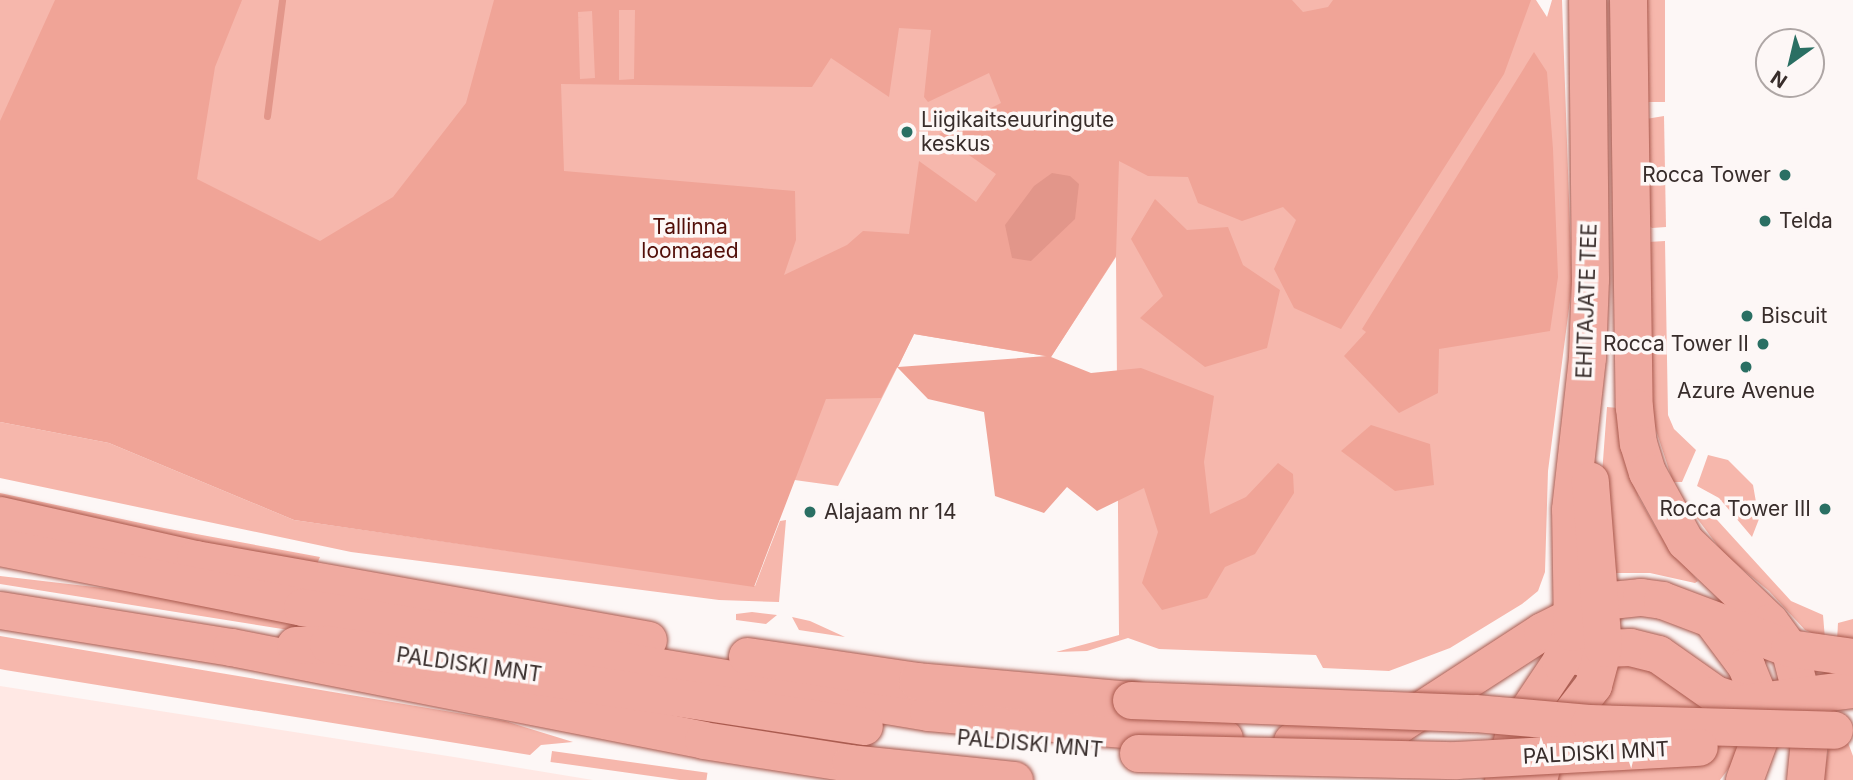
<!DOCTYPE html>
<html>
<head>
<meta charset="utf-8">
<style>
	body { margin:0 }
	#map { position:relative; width:1853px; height:780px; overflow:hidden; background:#fdf7f6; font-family:Inter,sans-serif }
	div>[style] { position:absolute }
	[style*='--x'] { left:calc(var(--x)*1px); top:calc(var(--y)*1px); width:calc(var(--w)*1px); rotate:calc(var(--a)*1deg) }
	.built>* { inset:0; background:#ffe8e4 }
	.green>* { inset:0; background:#f6b7ac; transform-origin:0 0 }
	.forest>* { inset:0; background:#f0a497 }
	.water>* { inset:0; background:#e2968a }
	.stream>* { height:7px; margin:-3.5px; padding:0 3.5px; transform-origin:3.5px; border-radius:3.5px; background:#e2968a }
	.roads { filter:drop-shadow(0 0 2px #a9594d) drop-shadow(0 0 2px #a9594d) }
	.primary>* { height:37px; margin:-18.5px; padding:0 18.5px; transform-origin:18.5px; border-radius:18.5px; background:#f0aaa0 }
	.bridges { filter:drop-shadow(0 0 2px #a9594d) drop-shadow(0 0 2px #a9594d) }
	.primary-bridge>* { height:37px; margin:-18.5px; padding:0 18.5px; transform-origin:18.5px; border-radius:18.5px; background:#f0aaa0 }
	.dots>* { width:19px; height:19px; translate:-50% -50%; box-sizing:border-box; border:4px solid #fdf7f6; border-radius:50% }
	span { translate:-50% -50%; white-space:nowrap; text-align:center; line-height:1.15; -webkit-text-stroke:7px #fdf7f6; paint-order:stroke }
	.poi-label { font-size:21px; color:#382d2b }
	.left { translate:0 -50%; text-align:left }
	.right { translate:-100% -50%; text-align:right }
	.park-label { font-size:21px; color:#520f09 }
	.street-label { font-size:21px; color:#382d2b }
	.north { position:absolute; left:1755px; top:28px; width:70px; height:70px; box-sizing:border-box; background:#fdf7f6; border:2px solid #aea6a5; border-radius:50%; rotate:214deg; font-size:19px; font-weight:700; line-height:28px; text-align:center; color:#382d2b }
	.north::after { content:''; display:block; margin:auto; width:24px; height:32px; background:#2a6f63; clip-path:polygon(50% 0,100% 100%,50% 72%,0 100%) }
</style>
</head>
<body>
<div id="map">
	<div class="built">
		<div style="clip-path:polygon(0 686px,454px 757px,593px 780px,0 780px)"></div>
	</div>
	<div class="green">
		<div style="clip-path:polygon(0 0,1536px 0,1547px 17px,1552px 0,1562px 0,1572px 285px,1548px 471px,1545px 572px,1538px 591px,1522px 604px,1450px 648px,1389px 671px,1323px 668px,1316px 655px,1159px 649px,1128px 638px,1087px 651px,1056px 652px,1119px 635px,1116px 257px,1051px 357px,914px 334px,838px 486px,0 369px)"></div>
		<div style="left:1643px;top:0;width:22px;height:102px"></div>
		<div style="clip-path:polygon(1664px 116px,1666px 227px,1652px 228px,1648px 225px,1646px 119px)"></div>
		<div style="clip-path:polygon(1665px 241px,1668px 415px,1674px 429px,1696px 450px,1682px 482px,1673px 482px,1651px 415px,1648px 242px)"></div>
		<div style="clip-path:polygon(1607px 407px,1618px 408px,1625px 459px,1639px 498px,1658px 532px,1698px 581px,1695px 583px,1650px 573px,1612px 573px,1602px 474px)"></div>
		<div style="clip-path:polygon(0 422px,109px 443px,294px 520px,755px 586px,780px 521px,786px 520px,779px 602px,719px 600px,351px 552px,0 478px)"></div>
		<div style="clip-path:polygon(1708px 455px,1728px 460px,1753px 485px,1759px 519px,1752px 537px,1719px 498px,1697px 486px)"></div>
		<div style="clip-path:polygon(0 493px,164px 528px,320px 557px,317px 564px,210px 544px,0 502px)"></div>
		<div style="clip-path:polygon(1684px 501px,1708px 510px,1791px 601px,1823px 615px,1825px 639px,1805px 630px,1769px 591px,1724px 554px)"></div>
		<div style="clip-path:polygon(0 576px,180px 597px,417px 641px,344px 638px,276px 628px,0 584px)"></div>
		<div style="clip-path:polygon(752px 612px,777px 615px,766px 624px,736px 620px,736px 614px)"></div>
		<div style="clip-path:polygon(792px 617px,810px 621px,845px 637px,799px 630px)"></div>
		<div style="clip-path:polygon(1853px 619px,1853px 640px,1837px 641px,1838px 623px)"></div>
		<div style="clip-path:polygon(0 636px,505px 721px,573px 742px,541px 745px,530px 755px,5px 670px,0 669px)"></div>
		<div style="clip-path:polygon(1619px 659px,1628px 659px,1708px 695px,1741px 752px,1720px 780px,1548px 780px)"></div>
		<div style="clip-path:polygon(1834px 705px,1853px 756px,1853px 780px,1823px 780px,1832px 729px,1830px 706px)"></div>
		<div style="left:552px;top:751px;width:157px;height:11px;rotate:8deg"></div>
	</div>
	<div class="forest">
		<div style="clip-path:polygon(evenodd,55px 0,242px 0,215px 67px,197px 179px,320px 241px,393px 197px,466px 103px,494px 0,1292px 0,1303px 12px,1328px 7px,1333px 0,1531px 0,1504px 74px,1341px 329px,1294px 308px,1274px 269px,1296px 220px,1283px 207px,1242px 221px,1198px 203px,1188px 177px,1148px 176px,1119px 161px,1116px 256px,1051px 357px,1091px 373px,1141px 368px,1214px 396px,1204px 462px,1210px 514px,1246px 497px,1278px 463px,1293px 474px,1294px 493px,1255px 554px,1225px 567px,1207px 598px,1162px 610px,1142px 583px,1158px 532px,1144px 488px,1097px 511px,1067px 487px,1044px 513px,995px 496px,984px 412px,928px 399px,897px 367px,881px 398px,826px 399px,754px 587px,294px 520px,109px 443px,0 422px,0 121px,55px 0,619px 10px,635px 10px,634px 79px,619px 80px,619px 10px,55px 0,592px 11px,595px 78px,580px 79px,578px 12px,592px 11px,55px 0,899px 28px,931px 30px,924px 97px,928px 102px,989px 73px,1001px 103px,939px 134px,996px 174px,976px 202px,919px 161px,909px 234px,863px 231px,847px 245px,784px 275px,796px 240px,795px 191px,564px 171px,561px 84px,812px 87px,831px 58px,889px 97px,899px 28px,55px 0,914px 334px,1046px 356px,1047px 356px,898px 367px,914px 334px)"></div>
		<div style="clip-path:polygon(1534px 52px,1547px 72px,1553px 149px,1558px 277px,1550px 331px,1439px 349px,1438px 393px,1399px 413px,1344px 356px,1366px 332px,1362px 329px)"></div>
		<div style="clip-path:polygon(1155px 199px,1187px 230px,1228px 227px,1243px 265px,1280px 290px,1267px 348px,1205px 367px,1140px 318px,1163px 296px,1131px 239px)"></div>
		<div style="clip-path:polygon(1371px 425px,1430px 444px,1434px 485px,1395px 491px,1341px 451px)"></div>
	</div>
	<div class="water">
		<div style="clip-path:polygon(1052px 173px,1070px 176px,1079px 184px,1075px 219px,1031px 261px,1012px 258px,1005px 225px,1034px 186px)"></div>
	</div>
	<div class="stream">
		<div style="--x:267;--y:116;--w:117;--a:-82.6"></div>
	</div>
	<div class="roads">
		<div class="primary">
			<div style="--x:1628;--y:0;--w:407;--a:89.2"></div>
			<div style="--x:1634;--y:407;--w:36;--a:84"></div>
			<div style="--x:1638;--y:443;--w:30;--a:73"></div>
			<div style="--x:1647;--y:472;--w:79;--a:61.2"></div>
			<div style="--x:1685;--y:541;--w:117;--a:43.6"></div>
			<div style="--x:1770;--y:622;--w:32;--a:54"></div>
			<div style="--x:1789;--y:648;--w:85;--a:75.6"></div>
			<div style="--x:1810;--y:730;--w:50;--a:95.7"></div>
			<div style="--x:0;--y:515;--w:200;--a:12.7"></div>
			<div style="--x:195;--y:559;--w:460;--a:10.1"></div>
			<div style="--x:0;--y:547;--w:308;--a:11.2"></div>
			<div style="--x:302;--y:607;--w:635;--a:9.52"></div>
			<div style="--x:928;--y:712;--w:297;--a:5"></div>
			<div style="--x:0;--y:610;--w:234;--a:9.1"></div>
			<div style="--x:231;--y:647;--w:481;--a:11.1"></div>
			<div style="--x:703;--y:740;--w:149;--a:8.9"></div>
			<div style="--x:850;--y:763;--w:165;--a:5.9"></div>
			<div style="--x:1711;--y:619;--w:59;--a:53.3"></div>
			<div style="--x:1746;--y:666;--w:27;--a:68"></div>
			<div style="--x:1756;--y:691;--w:43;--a:83.4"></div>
			<div style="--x:1761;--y:734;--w:49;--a:110.3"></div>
			<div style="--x:295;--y:645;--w:33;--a:-2"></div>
			<div style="--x:328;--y:644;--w:542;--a:8.7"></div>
			<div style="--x:747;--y:656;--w:172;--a:8.4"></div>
			<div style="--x:917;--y:681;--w:215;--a:5.1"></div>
			<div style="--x:1581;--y:657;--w:24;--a:-22"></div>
			<div style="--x:1603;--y:648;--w:27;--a:-2"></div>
			<div style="--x:1630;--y:647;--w:29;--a:14"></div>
			<div style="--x:1658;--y:654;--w:70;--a:35.1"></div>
			<div style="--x:1715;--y:694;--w:29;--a:18"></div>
			<div style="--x:1743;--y:703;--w:111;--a:-7.3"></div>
			<div style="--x:1292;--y:741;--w:50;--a:-2.3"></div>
			<div style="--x:1342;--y:739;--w:59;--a:-14.7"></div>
			<div style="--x:1399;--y:724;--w:171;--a:-33"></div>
			<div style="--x:1542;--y:631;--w:67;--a:-26.6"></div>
			<div style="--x:1602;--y:601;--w:39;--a:-6"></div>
			<div style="--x:1641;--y:597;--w:21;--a:8"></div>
			<div style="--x:1662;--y:600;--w:136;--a:20.7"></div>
			<div style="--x:1789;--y:648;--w:65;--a:8"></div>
			<div style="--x:1503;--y:780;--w:50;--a:-77.3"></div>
			<div style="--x:1514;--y:731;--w:83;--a:-56.3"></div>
			<div style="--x:1560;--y:662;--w:32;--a:-68"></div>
			<div style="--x:1572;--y:632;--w:123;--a:-90.9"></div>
			<div style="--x:1570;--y:509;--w:153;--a:-83.6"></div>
			<div style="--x:1587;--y:357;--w:78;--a:-87.8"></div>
			<div style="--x:1590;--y:279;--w:279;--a:-90.6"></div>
			<div style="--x:1538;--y:780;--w:37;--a:-76"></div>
			<div style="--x:1547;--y:744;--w:75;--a:-52.1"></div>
			<div style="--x:1593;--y:685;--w:38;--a:-75"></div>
			<div style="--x:1603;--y:648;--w:168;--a:-94.5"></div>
		</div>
	</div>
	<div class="bridges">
		<div class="primary-bridge">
			<div style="--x:1131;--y:700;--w:344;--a:2.2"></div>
			<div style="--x:1475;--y:713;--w:114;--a:5"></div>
			<div style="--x:1589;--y:723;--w:245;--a:1.6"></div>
			<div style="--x:1138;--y:753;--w:318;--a:1.3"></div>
			<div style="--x:1456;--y:760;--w:243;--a:-3.1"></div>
		</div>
	</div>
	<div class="dots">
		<div style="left:907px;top:132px;background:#2a6f63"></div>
		<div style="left:1785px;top:175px;background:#2a6f63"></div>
		<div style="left:1765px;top:221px;background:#2a6f63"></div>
		<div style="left:1747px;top:316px;background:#2a6f63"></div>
		<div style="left:1763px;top:344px;background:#2a6f63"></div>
		<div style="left:1746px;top:367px;background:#2a6f63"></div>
		<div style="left:1825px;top:509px;background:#2a6f63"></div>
		<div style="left:810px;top:512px;background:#2a6f63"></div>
	</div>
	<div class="poi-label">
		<span class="left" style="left:921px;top:132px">Liigikaitseuuringute<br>keskus</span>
		<span class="right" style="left:1771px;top:175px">Rocca Tower</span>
		<span class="left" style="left:1779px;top:221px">Telda</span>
		<span class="left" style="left:1761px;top:316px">Biscuit</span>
		<span class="right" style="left:1749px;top:344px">Rocca Tower II</span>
		<span style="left:1746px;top:391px">Azure Avenue</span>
		<span class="right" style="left:1811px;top:509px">Rocca Tower III</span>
		<span class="left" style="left:824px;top:512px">Alajaam nr 14</span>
	</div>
	<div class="park-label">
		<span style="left:690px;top:239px">Tallinna<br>loomaaed</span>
	</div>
	<div class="street-label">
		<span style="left:1587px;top:301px;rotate:-88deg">EHITAJATE TEE</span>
		<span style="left:469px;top:665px;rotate:8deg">PALDISKI MNT</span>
		<span style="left:1030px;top:744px;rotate:5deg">PALDISKI MNT</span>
		<span style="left:1596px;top:753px;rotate:-3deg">PALDISKI MNT</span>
	</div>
	<div class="north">N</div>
</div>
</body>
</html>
